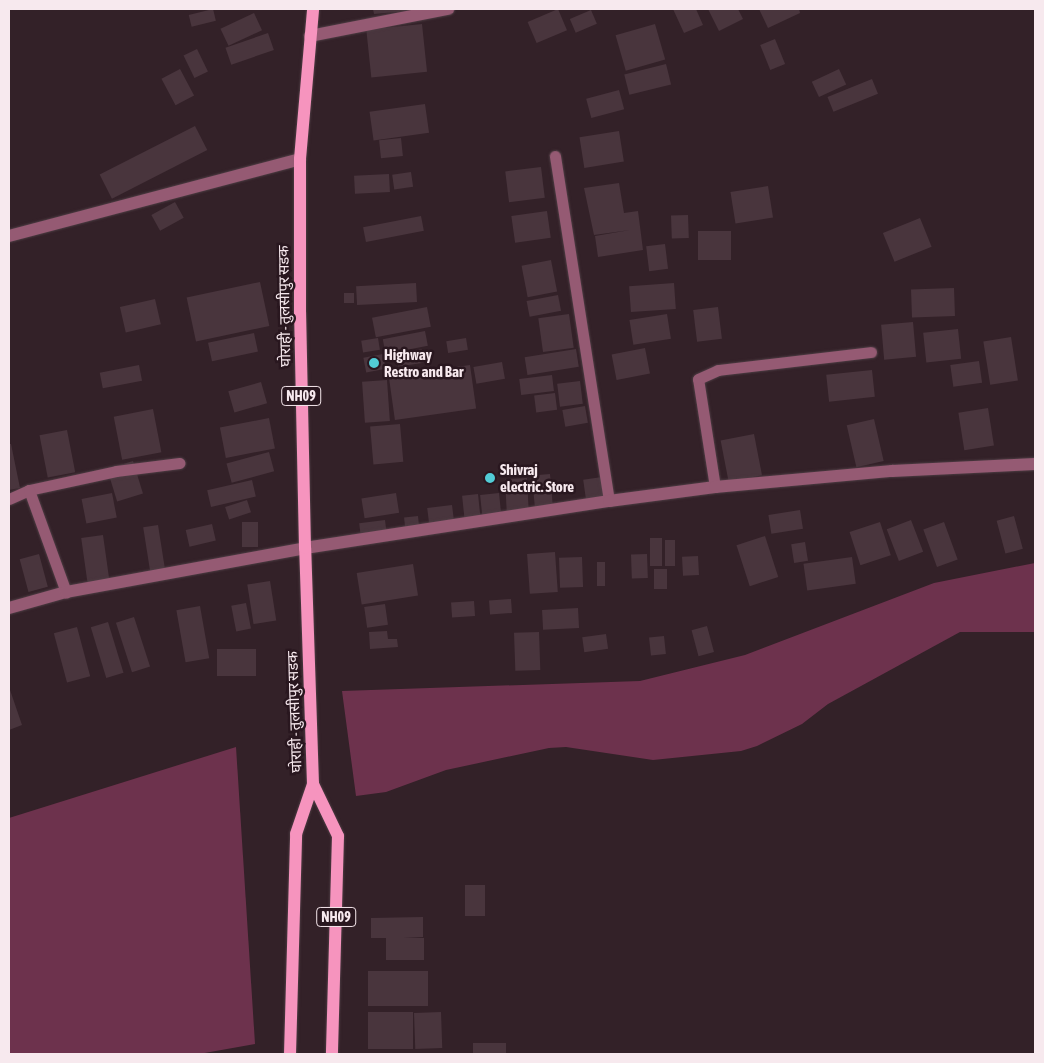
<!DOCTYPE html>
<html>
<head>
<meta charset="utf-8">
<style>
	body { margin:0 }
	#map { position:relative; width:1044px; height:1063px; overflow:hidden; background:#332128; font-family:"Asap Condensed","Noto Sans Devanagari",sans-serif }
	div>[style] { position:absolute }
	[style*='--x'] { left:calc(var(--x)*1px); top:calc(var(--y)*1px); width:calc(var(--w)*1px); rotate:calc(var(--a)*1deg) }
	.green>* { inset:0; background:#6d324d }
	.building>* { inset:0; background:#49353d; transform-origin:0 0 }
	.roads { filter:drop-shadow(0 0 1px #4e3d44) drop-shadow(0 0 1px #4e3d44) }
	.service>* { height:11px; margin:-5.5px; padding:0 5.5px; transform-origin:5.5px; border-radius:5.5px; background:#955a73 }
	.minor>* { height:12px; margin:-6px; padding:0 6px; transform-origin:6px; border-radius:6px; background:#955a73 }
	.primary>* { height:12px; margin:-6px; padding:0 6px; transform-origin:6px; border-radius:6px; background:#f694be }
	.dots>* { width:14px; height:14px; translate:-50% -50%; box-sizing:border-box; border:2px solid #29171f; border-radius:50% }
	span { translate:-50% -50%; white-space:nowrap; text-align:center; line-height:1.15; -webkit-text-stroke:5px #29171f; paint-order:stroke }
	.shield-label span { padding:1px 4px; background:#29171f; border:1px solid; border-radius:4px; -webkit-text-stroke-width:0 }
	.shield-label { font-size:14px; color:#f7e9ee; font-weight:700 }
	.street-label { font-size:15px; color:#f7e9ee }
	.poi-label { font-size:15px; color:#f7e9ee; font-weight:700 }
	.left { translate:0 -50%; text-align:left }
	.frame { position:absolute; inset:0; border:10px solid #f7e9ee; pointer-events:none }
</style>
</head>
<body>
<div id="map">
	<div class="green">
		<div style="clip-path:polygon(1035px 563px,1035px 632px,960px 632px,828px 704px,802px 724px,757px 746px,741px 751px,653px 760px,566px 747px,549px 748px,446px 770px,386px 792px,356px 796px,342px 691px,640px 681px,745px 655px,934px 583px)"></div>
		<div style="clip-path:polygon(236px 747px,255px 1044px,199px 1054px,9px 1054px,9px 818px)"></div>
	</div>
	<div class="building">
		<div style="left:213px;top:9px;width:12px;height:25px;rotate:76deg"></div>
		<div style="clip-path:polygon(373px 9px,408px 9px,408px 11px,374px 14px)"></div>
		<div style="left:558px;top:9px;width:23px;height:33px;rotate:67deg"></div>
		<div style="clip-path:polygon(673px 9px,696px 9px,703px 25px,684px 33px)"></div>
		<div style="clip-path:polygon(708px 9px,738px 9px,743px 19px,719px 31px)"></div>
		<div style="clip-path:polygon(759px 9px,799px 9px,800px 13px,768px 28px)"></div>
		<div style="left:591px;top:10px;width:15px;height:23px;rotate:67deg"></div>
		<div style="left:254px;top:13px;width:19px;height:37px;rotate:65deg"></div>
		<div style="left:422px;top:24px;width:48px;height:56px;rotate:84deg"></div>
		<div style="left:655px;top:24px;width:37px;height:41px;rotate:74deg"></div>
		<div style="left:268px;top:33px;width:18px;height:45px;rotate:71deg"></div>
		<div style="left:775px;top:39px;width:27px;height:16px;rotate:68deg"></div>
		<div style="left:197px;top:49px;width:25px;height:15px;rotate:64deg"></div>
		<div style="left:666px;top:64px;width:21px;height:43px;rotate:76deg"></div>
		<div style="left:180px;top:69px;width:30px;height:21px;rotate:62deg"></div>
		<div style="left:839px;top:69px;width:17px;height:30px;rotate:65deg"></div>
		<div style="left:872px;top:79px;width:16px;height:48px;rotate:68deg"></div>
		<div style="left:619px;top:90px;width:20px;height:34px;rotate:75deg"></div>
		<div style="left:425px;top:104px;width:29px;height:56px;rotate:82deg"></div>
		<div style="left:195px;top:126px;width:27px;height:107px;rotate:63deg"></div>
		<div style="left:619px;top:131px;width:31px;height:40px;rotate:81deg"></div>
		<div style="left:401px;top:138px;width:18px;height:22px;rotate:84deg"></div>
		<div style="left:541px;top:167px;width:31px;height:36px;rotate:83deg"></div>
		<div style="left:411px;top:172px;width:15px;height:19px;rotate:82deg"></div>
		<div style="left:389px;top:174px;width:18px;height:35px;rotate:87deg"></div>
		<div style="clip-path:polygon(619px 183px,624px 213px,638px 211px,643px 250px,598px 257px,595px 236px,630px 230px,594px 235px,584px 188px)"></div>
		<div style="left:768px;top:186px;width:32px;height:38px;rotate:81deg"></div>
		<div style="left:175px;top:202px;width:18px;height:27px;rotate:61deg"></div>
		<div style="left:547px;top:211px;width:27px;height:36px;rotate:82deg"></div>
		<div style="left:688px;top:215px;width:23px;height:17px;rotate:88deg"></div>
		<div style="left:421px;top:216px;width:15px;height:59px;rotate:79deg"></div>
		<div style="left:920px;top:218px;width:31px;height:40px;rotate:68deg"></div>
		<div style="left:698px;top:231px;width:33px;height:29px"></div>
		<div style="left:665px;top:244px;width:25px;height:19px;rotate:83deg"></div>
		<div style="left:551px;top:260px;width:32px;height:30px;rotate:79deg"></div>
		<div style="left:260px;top:282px;width:45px;height:75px;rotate:78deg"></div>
		<div style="left:416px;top:283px;width:19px;height:60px;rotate:87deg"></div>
		<div style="left:674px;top:283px;width:26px;height:45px;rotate:86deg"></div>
		<div style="left:954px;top:288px;width:28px;height:43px;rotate:88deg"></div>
		<div style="left:344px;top:293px;width:10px;height:10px"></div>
		<div style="left:558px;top:295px;width:16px;height:32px;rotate:79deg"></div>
		<div style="left:155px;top:299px;width:26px;height:36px;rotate:77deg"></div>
		<div style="left:427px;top:307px;width:20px;height:56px;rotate:79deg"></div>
		<div style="left:718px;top:307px;width:32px;height:25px;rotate:83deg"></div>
		<div style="left:569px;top:314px;width:34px;height:31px;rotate:82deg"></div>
		<div style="left:667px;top:314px;width:25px;height:38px;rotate:81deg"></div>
		<div style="left:913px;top:322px;width:35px;height:32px;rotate:85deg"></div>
		<div style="left:958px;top:329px;width:30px;height:35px;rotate:84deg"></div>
		<div style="left:425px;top:331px;width:15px;height:43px;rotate:79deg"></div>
		<div style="left:254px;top:333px;width:19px;height:47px;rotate:78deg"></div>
		<div style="left:1011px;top:337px;width:44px;height:28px;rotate:81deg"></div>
		<div style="left:378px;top:338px;width:12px;height:17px;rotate:81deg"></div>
		<div style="left:466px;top:338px;width:12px;height:20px;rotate:81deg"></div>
		<div style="left:645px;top:348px;width:26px;height:34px;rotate:79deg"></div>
		<div style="left:422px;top:349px;width:14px;height:26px;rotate:82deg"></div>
		<div style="left:576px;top:349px;width:18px;height:52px;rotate:81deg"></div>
		<div style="left:383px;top:354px;width:15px;height:20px;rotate:79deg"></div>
		<div style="left:979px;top:361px;width:22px;height:29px;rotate:82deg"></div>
		<div style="left:502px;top:362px;width:17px;height:29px;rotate:80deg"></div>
		<div style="left:139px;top:365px;width:16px;height:40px;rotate:79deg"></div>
		<div style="left:470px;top:365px;width:44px;height:82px;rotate:82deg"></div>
		<div style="left:872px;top:370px;width:27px;height:46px;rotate:84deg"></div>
		<div style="left:552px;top:375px;width:16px;height:33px;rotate:83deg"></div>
		<div style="left:387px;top:380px;width:41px;height:25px;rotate:86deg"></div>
		<div style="left:580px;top:381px;width:23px;height:23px;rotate:83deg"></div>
		<div style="left:261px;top:382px;width:22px;height:34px;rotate:74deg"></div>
		<div style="left:555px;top:393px;width:17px;height:21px;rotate:83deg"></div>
		<div style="left:585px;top:406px;width:17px;height:23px;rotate:80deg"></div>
		<div style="left:988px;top:408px;width:38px;height:30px;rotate:81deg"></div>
		<div style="left:153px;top:409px;width:44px;height:40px;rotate:79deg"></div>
		<div style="left:269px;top:418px;width:31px;height:50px;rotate:79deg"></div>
		<div style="left:874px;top:419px;width:43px;height:28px;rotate:77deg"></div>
		<div style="left:400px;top:424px;width:38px;height:30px;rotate:85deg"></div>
		<div style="left:67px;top:430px;width:43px;height:28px;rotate:79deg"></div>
		<div style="left:754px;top:434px;width:42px;height:34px;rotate:79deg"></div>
		<div style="clip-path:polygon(9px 444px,11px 444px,20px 488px,9px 490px)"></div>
		<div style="left:269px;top:452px;width:20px;height:44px;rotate:75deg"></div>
		<div style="left:133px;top:461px;width:34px;height:27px;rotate:73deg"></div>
		<div style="left:550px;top:474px;width:33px;height:18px;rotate:85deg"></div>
		<div style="left:602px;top:477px;width:30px;height:19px;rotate:82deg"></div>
		<div style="left:527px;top:478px;width:38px;height:22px;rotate:87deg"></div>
		<div style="left:252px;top:480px;width:17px;height:46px;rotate:77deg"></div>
		<div style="left:112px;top:493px;width:25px;height:31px;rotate:79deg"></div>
		<div style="left:396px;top:493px;width:20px;height:35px;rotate:81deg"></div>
		<div style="left:499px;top:493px;width:20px;height:19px;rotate:84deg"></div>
		<div style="left:478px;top:494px;width:29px;height:16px;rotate:84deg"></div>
		<div style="left:247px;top:500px;width:13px;height:23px;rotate:72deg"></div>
		<div style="left:452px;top:505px;width:25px;height:25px;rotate:83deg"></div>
		<div style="left:800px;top:510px;width:19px;height:32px;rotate:81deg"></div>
		<div style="left:418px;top:516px;width:20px;height:14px;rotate:84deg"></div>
		<div style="left:1014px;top:516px;width:34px;height:18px;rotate:75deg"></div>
		<div style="left:385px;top:520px;width:17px;height:26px;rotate:83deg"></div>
		<div style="left:911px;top:520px;width:34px;height:26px;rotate:69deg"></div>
		<div style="left:242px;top:522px;width:16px;height:25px"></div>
		<div style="left:880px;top:522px;width:35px;height:32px;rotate:72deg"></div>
		<div style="left:944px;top:522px;width:40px;height:22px;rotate:70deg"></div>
		<div style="left:212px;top:524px;width:17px;height:27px;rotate:77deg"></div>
		<div style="left:158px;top:525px;width:44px;height:15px;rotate:81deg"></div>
		<div style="left:103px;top:535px;width:49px;height:22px;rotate:82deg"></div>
		<div style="left:765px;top:536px;width:43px;height:30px;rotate:72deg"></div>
		<div style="left:650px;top:538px;width:12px;height:28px"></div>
		<div style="left:665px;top:540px;width:10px;height:26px"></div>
		<div style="left:805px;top:542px;width:19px;height:14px;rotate:81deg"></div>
		<div style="left:555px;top:552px;width:40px;height:28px;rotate:86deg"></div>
		<div style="left:39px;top:554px;width:34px;height:20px;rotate:75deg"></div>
		<div style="left:647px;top:554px;width:24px;height:16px;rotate:88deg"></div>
		<div style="left:698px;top:556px;width:19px;height:16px;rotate:87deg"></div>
		<div style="left:582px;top:557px;width:30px;height:23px;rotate:88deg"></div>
		<div style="left:852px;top:557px;width:27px;height:49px;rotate:82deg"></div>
		<div style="left:597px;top:562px;width:8px;height:24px"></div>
		<div style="left:413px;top:564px;width:32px;height:57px;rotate:81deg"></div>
		<div style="left:654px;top:569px;width:13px;height:20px"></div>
		<div style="left:270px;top:581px;width:40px;height:23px;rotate:81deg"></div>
		<div style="left:511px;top:599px;width:14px;height:22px;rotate:86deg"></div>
		<div style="left:474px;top:601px;width:15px;height:23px;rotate:86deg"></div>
		<div style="left:246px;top:603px;width:26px;height:15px;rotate:79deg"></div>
		<div style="left:385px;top:604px;width:21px;height:21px;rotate:82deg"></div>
		<div style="left:200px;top:606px;width:53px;height:24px;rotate:80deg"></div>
		<div style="left:578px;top:608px;width:20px;height:36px;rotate:87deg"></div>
		<div style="left:134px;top:617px;width:52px;height:19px;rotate:72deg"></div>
		<div style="left:108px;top:622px;width:53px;height:18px;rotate:73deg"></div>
		<div style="left:707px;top:626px;width:27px;height:16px;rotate:75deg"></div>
		<div style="left:77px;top:627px;width:51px;height:24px;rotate:75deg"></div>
		<div style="clip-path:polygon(387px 631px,388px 639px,397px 639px,398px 647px,370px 649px,369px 632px)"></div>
		<div style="left:539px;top:632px;width:38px;height:25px;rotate:88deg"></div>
		<div style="left:606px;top:634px;width:15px;height:24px;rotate:82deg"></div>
		<div style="left:664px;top:636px;width:18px;height:15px;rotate:84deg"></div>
		<div style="left:217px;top:649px;width:39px;height:27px"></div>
		<div style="clip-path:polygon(9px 687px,22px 725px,9px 730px)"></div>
		<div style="left:465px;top:885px;width:20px;height:31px"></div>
		<div style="clip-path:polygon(423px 917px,423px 937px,403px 938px,424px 938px,424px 960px,386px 960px,386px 938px,371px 938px,371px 918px)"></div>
		<div style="left:368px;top:971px;width:60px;height:35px"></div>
		<div style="left:368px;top:1012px;width:45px;height:37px"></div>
		<div style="left:441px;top:1012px;width:36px;height:27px;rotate:88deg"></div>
		<div style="left:506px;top:1043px;width:11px;height:33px;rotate:90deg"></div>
	</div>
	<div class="roads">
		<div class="service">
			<div style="--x:555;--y:156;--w:349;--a:81.1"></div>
			<div style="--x:715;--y:487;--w:109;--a:-98.9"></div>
			<div style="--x:698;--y:379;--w:22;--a:-24"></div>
			<div style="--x:718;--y:370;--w:154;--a:-6.7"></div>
			<div style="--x:29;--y:490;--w:89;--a:-12.3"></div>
			<div style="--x:116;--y:471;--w:64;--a:-7.2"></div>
			<div style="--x:9;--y:499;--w:22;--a:-24"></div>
			<div style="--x:29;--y:490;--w:109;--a:70.1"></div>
		</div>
		<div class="minor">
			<div style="--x:310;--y:36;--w:141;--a:-11.1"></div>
			<div style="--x:9;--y:236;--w:301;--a:-14.8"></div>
			<div style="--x:9;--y:608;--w:59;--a:-15.7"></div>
			<div style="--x:66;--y:592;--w:243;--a:-10.4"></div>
			<div style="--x:305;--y:548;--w:308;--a:-8.8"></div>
			<div style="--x:609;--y:501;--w:107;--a:-7.5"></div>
			<div style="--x:715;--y:487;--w:178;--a:-5.2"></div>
			<div style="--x:892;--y:471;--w:143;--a:-2.8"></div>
		</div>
		<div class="primary">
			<div style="--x:313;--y:784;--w:58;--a:64.3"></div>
			<div style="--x:338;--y:836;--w:218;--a:91.6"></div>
			<div style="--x:290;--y:1054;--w:220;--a:-88.4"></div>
			<div style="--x:296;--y:834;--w:53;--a:-71.2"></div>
			<div style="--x:313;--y:784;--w:236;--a:-91.9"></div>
			<div style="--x:305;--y:548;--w:236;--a:-91.2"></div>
			<div style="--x:300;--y:312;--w:153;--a:-90"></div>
			<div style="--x:300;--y:159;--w:151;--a:-85"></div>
		</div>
	</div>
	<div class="dots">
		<div style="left:374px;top:363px;background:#52ccd6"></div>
		<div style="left:490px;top:478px;background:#52ccd6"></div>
	</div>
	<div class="shield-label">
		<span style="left:301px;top:396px">NH09</span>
		<span style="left:336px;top:917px">NH09</span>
	</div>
	<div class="street-label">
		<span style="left:284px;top:306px;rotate:-91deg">घोराही - तुलसीपुर सडक</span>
		<span style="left:294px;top:712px;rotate:-92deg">घोराही - तुलसीपुर सडक</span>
	</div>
	<div class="poi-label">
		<span class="left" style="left:384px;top:363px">Highway<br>Restro and Bar</span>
		<span class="left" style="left:500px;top:478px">Shivraj<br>electric. Store</span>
	</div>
	<div class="frame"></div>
</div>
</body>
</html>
